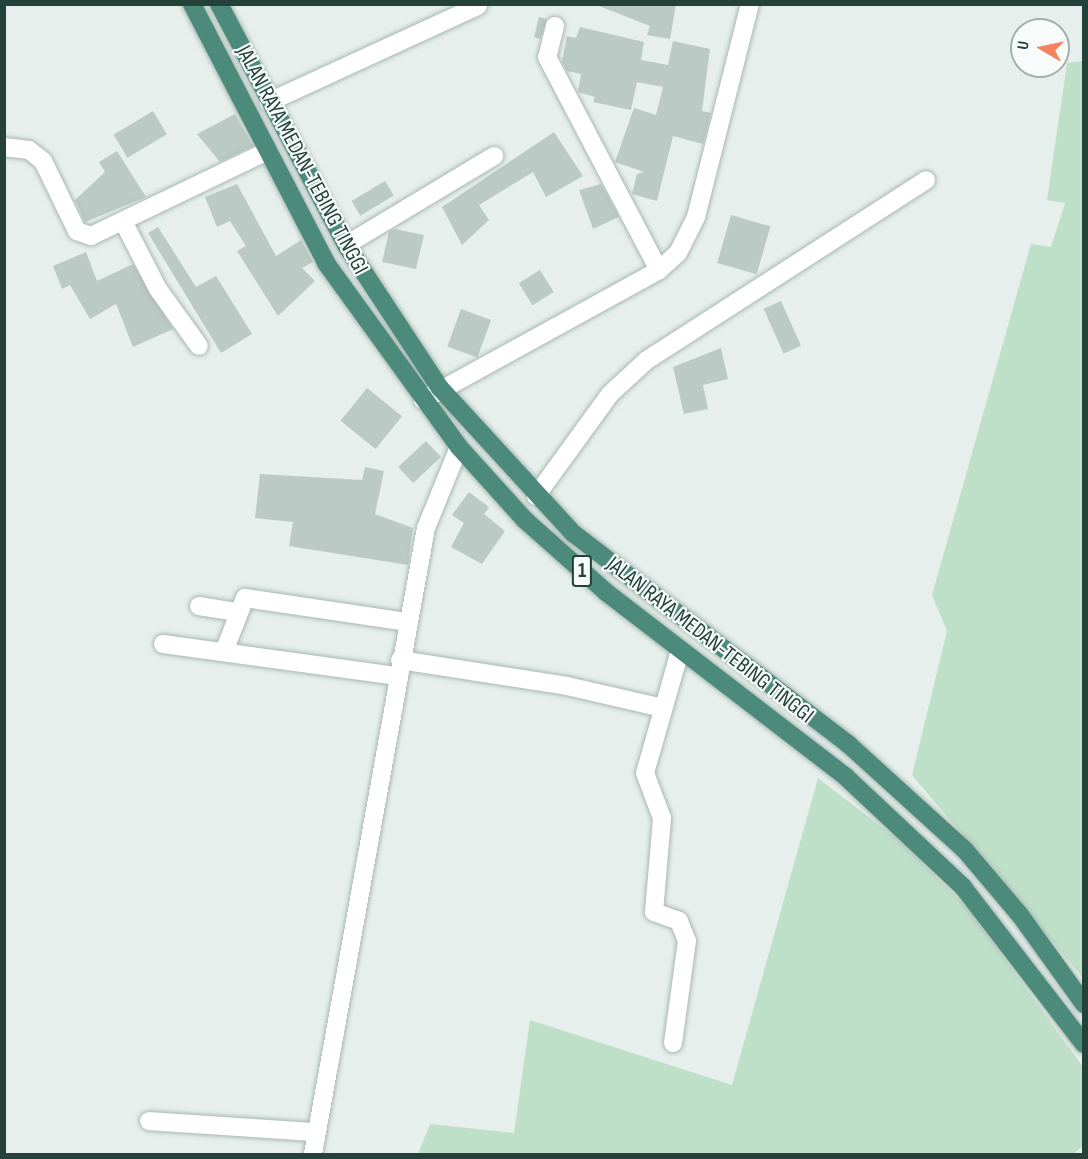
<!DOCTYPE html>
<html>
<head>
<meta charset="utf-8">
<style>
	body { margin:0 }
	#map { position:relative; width:1088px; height:1159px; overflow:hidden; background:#e6efeb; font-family:"Sofia Sans Condensed",sans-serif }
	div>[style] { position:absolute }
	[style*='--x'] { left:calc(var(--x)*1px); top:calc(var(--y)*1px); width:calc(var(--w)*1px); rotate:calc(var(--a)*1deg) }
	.green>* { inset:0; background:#bfe0c8 }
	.building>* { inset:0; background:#bbcac4; transform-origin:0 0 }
	.roads { filter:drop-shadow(0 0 2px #a8b8b2) drop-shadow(0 0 2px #a8b8b2) }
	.minor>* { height:18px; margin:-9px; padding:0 9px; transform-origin:9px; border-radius:9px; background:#fff }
	.trunk>* { height:18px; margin:-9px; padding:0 9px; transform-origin:9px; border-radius:9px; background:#4c8a7c }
	span { translate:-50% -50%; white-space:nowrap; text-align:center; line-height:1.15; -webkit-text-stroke:4.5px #f7fbf9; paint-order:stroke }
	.shield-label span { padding:2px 4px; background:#f7fbf9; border:2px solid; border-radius:4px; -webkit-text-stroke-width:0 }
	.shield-label { font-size:21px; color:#24423a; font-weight:700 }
	.street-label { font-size:22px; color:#24423a }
	.frame { position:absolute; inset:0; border:6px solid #24423a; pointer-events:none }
	.north { position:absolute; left:1010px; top:18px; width:60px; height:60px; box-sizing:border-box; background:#f7fbf9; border:2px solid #a3b1ad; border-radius:50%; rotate:279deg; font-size:16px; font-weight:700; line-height:24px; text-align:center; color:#24423a }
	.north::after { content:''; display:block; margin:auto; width:21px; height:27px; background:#f4845f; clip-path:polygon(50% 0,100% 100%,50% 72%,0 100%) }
</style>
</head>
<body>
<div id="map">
	<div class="green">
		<div style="clip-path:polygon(1083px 61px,1083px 978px,912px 775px,947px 631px,932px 595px,1031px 244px,1051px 247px,1065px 203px,1047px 200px,1067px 63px)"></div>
		<div style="clip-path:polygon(818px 778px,901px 842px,969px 910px,1083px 1067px,1083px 1146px,1073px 1154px,418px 1154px,430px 1124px,514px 1133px,530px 1020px,732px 1085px)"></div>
	</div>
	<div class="building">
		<div style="clip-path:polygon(594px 4px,676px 4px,670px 39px,647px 35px,650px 26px)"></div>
		<div style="clip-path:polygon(539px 17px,547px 19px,540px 39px,534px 37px)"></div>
		<div style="clip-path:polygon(580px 27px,644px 42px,641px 60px,668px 65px,673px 41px,710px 49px,702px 111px,711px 113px,703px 144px,673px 136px,657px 201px,632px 194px,637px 174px,644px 172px,615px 162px,634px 108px,656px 115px,663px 87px,637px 82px,631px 110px,593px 102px,595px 97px,578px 92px,581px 74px,567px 71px,562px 61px,567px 36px,576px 38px)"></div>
		<div style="left:153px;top:111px;width:27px;height:46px;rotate:59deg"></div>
		<div style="clip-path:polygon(235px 114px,253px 146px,220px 162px,197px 134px)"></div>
		<div style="clip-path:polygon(554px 132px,583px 176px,546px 197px,533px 172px,479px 205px,489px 220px,462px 245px,442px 207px)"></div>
		<div style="clip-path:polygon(117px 151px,146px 197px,85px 222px,75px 200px,105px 172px,99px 162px)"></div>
		<div style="left:385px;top:181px;width:17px;height:39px;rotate:59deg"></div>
		<div style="clip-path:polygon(237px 184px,276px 256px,301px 240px,313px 262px,302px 268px,315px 281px,278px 316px,237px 251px,246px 246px,230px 221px,217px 227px,205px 197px)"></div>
		<div style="clip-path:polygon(601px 184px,619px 217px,593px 229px,579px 190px)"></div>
		<div style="left:731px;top:215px;width:41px;height:50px;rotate:16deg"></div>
		<div style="clip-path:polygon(158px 227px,196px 287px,216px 276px,252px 334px,221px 353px,148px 233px)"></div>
		<div style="clip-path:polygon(395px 229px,424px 235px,416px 269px,382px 262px,389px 232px)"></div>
		<div style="clip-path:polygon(86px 252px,97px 281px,133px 264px,173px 329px,133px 347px,116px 304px,90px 319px,70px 285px,62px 289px,53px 266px)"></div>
		<div style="left:540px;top:270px;width:26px;height:25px;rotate:58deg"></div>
		<div style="left:781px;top:301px;width:49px;height:19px;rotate:66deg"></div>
		<div style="left:461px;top:309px;width:32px;height:40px;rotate:20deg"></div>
		<div style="clip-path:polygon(721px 348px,728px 379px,703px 385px,708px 409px,684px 414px,673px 367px)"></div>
		<div style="left:367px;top:388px;width:45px;height:42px;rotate:39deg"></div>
		<div style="left:426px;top:441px;width:22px;height:38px;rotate:47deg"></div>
		<div style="clip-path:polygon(365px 467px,384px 471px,375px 514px,413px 528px,408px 565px,289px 546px,293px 522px,255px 518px,260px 474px,362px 480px)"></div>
		<div style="clip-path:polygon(469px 492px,489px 507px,484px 514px,505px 531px,482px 564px,451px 547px,464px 523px,452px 515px)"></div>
	</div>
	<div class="roads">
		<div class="minor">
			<div style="--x:555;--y:26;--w:32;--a:104"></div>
			<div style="--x:547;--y:57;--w:241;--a:62.3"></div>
			<div style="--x:269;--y:102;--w:230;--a:-24.7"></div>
			<div style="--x:4;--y:147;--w:25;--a:7"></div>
			<div style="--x:29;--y:150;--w:18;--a:38"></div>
			<div style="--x:43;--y:161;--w:78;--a:64.1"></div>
			<div style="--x:77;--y:231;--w:15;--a:20"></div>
			<div style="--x:91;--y:236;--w:196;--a:-25.7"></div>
			<div style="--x:123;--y:221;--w:76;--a:62.8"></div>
			<div style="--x:158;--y:289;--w:70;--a:54.3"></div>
			<div style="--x:346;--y:245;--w:173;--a:-31"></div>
			<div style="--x:423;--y:400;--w:269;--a:-28.8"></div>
			<div style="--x:659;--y:270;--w:25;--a:-42"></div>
			<div style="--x:678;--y:253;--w:40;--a:-63.4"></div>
			<div style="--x:696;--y:217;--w:220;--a:-75.8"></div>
			<div style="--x:536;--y:496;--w:126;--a:-54"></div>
			<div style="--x:610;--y:394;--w:50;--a:-42.6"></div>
			<div style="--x:647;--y:360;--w:332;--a:-32.8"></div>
			<div style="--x:199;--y:606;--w:37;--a:9"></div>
			<div style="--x:163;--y:644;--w:237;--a:7.8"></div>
			<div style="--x:225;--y:649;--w:55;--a:-68.6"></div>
			<div style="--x:245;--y:598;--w:165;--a:8.4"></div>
			<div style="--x:400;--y:660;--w:169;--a:8.8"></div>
			<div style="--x:567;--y:686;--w:98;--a:12.9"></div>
			<div style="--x:673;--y:1043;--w:103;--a:-82.2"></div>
			<div style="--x:687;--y:941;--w:22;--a:-112"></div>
			<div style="--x:679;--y:921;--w:27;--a:-160"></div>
			<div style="--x:654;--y:912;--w:94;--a:-85.1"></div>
			<div style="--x:662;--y:818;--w:48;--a:-110.7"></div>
			<div style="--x:645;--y:773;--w:127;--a:-74"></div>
			<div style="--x:149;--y:1121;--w:167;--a:3.8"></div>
			<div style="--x:313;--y:1154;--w:636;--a:-79.77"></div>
			<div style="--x:426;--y:528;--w:87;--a:-67.8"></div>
		</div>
		<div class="trunk">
			<div style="--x:192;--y:4;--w:292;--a:62.6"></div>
			<div style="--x:326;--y:263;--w:227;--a:54.1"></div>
			<div style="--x:459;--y:447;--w:98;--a:47.9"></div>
			<div style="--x:525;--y:520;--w:108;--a:41.6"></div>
			<div style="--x:606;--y:592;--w:303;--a:37.6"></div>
			<div style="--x:846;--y:777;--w:161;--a:43.2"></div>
			<div style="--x:963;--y:887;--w:198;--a:52.4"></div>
			<div style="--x:219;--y:4;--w:272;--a:62.2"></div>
			<div style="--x:346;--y:245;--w:171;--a:56.7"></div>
			<div style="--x:440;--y:388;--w:197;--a:47.5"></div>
			<div style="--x:573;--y:533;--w:347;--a:37.5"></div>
			<div style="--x:848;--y:744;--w:156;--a:42.2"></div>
			<div style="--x:964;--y:849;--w:87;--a:49.7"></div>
			<div style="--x:1020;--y:915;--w:110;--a:54.3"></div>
		</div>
	</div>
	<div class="shield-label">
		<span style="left:582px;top:571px">1</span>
	</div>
	<div class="street-label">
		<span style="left:302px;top:160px;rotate:62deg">JALAN RAYA MEDAN-TEBING TINGGI</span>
		<span style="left:710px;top:640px;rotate:38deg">JALAN RAYA MEDAN-TEBING TINGGI</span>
	</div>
	<div class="frame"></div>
	<div class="north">U</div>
</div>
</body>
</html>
